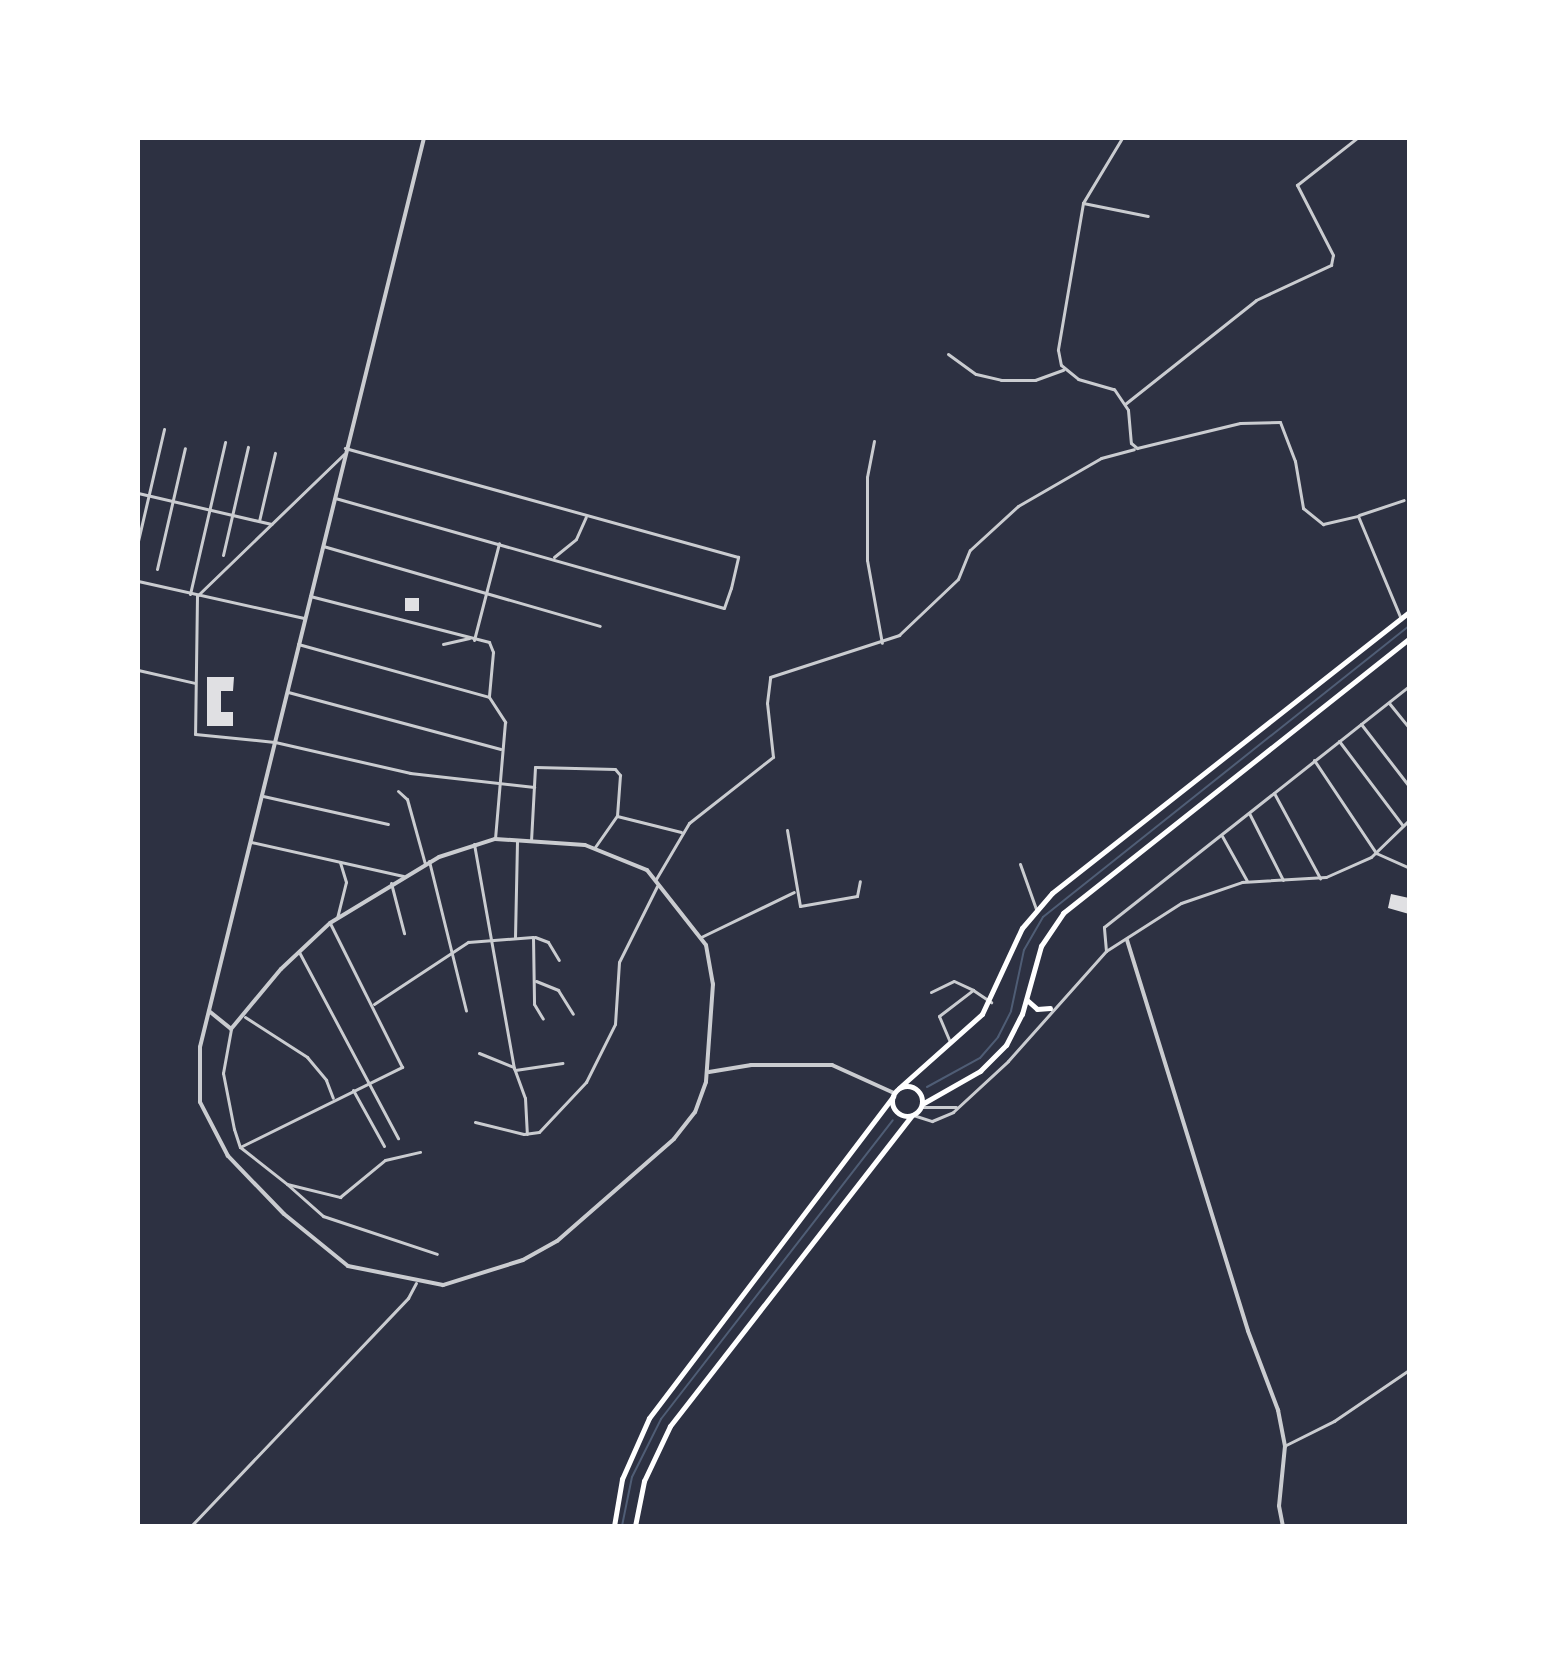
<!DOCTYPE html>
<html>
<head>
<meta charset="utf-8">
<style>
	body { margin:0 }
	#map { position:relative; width:1547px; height:1664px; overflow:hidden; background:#2d3142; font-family:"Public Sans",sans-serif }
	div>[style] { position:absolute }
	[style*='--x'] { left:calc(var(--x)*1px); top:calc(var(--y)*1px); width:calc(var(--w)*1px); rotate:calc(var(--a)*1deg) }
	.stream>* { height:2px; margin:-1px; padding:0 1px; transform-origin:1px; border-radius:1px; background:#4f5d75 }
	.building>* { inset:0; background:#e0e0e3; transform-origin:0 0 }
	.minor>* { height:3px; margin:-1.5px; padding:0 1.5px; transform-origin:1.5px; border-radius:1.5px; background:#caccd0 }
	.tertiary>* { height:4px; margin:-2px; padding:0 2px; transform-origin:2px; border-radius:2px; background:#caccd0 }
	.primary>* { height:5px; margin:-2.5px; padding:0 2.5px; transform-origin:2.5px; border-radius:2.5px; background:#fff }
	.primary>.ring { margin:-2.5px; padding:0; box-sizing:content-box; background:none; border:5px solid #fff; border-radius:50% }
	span { translate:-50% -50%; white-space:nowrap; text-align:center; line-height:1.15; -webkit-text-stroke:6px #fff; paint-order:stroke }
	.frame { position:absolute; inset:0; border:140px solid #fff; pointer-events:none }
</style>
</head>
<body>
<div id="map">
	<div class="stream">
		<div style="--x:927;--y:1087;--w:60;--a:-28.7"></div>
		<div style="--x:980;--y:1058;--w:28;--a:-49"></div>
		<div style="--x:998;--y:1037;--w:29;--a:-63"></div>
		<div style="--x:1011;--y:1011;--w:62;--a:-78"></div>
		<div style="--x:1024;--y:950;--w:38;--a:-60"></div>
		<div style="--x:1043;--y:917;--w:468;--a:-38.5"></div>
		<div style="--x:622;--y:1526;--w:50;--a:-78.5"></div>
		<div style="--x:632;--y:1477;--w:65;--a:-63.4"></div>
		<div style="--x:661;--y:1419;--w:378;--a:-52.2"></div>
	</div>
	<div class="building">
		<div style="left:405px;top:598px;width:14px;height:13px"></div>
		<div style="clip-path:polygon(207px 677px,234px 677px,233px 691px,221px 691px,221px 712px,233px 712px,233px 726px,207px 726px)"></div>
		<div style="clip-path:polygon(1391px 894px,1409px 898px,1409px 914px,1388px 908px)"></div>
	</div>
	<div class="minor">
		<div style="--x:1122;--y:138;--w:76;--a:121"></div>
		<div style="--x:1083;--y:203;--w:149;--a:99.7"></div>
		<div style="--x:1058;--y:350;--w:15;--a:79"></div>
		<div style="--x:1061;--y:365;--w:22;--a:39"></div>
		<div style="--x:1078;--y:379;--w:37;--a:16"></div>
		<div style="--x:1114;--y:389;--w:25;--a:56"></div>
		<div style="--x:1128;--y:410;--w:33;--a:85"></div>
		<div style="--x:1131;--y:443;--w:8;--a:40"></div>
		<div style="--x:1137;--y:448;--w:106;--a:-13.6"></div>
		<div style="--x:1240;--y:423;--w:40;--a:-1.4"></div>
		<div style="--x:1280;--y:422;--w:42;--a:69"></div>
		<div style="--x:1295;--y:461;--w:48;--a:80.3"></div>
		<div style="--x:1303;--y:508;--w:26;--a:39"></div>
		<div style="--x:1323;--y:524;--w:36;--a:-13"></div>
		<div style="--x:1358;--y:516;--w:112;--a:67.3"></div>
		<div style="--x:1083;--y:203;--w:66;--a:11.3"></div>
		<div style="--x:948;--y:354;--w:34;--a:36"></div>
		<div style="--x:976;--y:374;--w:26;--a:13"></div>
		<div style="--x:1001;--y:380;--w:34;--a:0"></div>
		<div style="--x:1035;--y:380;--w:30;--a:-20"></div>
		<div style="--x:1125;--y:404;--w:167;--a:-38.4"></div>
		<div style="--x:1256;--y:300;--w:83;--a:-25"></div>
		<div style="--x:1331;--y:265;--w:10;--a:-79"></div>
		<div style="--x:1333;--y:255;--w:79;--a:-117.2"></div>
		<div style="--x:1297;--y:185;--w:76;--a:-38.1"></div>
		<div style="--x:874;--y:441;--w:37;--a:101"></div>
		<div style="--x:867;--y:477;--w:83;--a:90"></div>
		<div style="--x:867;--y:560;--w:84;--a:79.8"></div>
		<div style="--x:344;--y:454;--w:204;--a:136"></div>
		<div style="--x:197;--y:596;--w:138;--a:90.8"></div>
		<div style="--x:195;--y:734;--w:80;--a:5.7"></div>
		<div style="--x:275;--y:742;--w:139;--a:12.9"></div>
		<div style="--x:410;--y:773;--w:125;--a:6.4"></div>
		<div style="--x:138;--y:493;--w:137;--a:13.1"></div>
		<div style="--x:335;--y:498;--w:404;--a:15.8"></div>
		<div style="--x:724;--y:608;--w:21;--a:-71"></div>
		<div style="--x:731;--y:588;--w:32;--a:-77"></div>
		<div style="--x:738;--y:557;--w:408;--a:-164.5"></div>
		<div style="--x:1359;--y:515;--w:47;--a:-18.4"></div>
		<div style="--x:259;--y:521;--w:70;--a:-76.8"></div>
		<div style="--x:138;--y:541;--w:115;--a:-76.9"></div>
		<div style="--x:323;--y:546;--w:288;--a:16.1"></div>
		<div style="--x:223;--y:555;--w:111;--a:-77"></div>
		<div style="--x:554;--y:557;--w:28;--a:-39"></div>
		<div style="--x:576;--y:539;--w:24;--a:-66"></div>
		<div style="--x:157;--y:569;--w:124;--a:-77"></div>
		<div style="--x:138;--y:581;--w:170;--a:12.6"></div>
		<div style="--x:190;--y:594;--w:156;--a:-77"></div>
		<div style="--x:310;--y:596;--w:185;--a:14.4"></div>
		<div style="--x:489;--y:642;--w:11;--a:68"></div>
		<div style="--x:493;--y:652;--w:44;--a:95.2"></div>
		<div style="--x:474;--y:640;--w:100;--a:-75.5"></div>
		<div style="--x:298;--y:644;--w:198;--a:15.5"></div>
		<div style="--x:489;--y:697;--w:30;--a:57"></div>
		<div style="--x:505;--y:722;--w:117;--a:94.9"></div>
		<div style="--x:443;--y:644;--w:27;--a:-13"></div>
		<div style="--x:138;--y:670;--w:58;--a:12.8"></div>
		<div style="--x:288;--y:692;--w:220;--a:15"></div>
		<div style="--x:1389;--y:703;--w:32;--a:51"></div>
		<div style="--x:1361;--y:724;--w:78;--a:52.3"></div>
		<div style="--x:1339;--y:741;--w:106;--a:53"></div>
		<div style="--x:1314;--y:760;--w:112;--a:56.3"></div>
		<div style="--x:1376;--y:853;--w:36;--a:24"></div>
		<div style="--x:398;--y:791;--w:12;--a:42"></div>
		<div style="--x:407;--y:799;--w:67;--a:74.5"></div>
		<div style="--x:1274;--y:793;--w:97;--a:61.6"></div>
		<div style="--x:263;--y:796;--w:128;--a:12.6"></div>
		<div style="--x:1249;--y:813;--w:75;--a:63.1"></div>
		<div style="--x:787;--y:830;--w:77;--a:80.3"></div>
		<div style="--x:800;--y:906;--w:58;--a:-10"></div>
		<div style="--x:857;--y:896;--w:15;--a:-79"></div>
		<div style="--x:1222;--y:836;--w:51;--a:60.9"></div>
		<div style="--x:531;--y:841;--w:74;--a:-86.9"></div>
		<div style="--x:535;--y:767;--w:80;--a:1.4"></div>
		<div style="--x:615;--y:769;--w:8;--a:50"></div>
		<div style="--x:620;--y:775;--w:41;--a:94.2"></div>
		<div style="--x:617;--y:816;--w:66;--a:14"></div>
		<div style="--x:251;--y:842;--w:156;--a:12.6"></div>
		<div style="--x:474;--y:844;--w:228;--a:79.9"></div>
		<div style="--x:514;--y:1068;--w:32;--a:70"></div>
		<div style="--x:525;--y:1098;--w:36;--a:87"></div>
		<div style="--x:595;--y:847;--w:38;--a:-55"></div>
		<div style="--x:429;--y:861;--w:154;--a:76.1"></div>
		<div style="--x:1020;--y:864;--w:48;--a:70.4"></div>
		<div style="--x:656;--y:879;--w:65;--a:-59.5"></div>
		<div style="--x:689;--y:823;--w:107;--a:-38.2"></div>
		<div style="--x:773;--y:757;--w:54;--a:-96.3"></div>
		<div style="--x:767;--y:703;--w:26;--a:-83"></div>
		<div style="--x:770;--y:677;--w:136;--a:-18"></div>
		<div style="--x:899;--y:635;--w:81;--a:-43.5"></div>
		<div style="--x:958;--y:579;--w:31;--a:-68"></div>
		<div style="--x:970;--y:550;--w:65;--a:-42.5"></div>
		<div style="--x:1018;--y:506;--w:96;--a:-30"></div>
		<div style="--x:1101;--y:458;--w:34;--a:-15"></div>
		<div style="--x:391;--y:883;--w:52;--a:75.4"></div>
		<div style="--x:337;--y:918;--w:37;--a:-76"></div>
		<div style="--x:346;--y:882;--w:21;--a:-107"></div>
		<div style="--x:515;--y:937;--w:97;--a:-88.8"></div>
		<div style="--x:535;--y:937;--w:14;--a:21"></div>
		<div style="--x:548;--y:942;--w:21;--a:59"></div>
		<div style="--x:701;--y:937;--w:103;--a:-25.8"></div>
		<div style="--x:1106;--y:951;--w:24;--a:-95"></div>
		<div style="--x:1104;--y:927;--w:389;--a:-38.3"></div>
		<div style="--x:299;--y:952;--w:211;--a:62"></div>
		<div style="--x:536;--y:981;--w:24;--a:22"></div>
		<div style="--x:558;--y:990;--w:28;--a:58"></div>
		<div style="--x:931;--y:992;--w:25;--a:-26"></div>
		<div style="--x:954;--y:981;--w:21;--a:25"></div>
		<div style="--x:374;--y:1004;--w:113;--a:-33.4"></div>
		<div style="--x:468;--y:942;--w:65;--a:-4.4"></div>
		<div style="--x:533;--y:937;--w:67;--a:89.1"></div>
		<div style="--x:534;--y:1004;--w:17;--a:59"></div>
		<div style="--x:245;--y:1017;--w:74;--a:32.8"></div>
		<div style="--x:307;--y:1057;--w:30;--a:50"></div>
		<div style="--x:326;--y:1080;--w:19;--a:69"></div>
		<div style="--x:231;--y:1029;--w:45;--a:100.3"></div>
		<div style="--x:223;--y:1073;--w:57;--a:78.9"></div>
		<div style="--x:234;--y:1129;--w:19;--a:72"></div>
		<div style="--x:240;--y:1147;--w:60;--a:38.2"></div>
		<div style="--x:287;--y:1184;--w:55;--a:13.8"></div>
		<div style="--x:340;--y:1197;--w:58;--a:-39.4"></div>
		<div style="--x:385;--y:1160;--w:36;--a:-13"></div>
		<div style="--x:950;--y:1042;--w:28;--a:-113"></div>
		<div style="--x:939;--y:1016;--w:43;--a:-37.4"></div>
		<div style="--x:973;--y:990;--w:22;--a:34"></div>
		<div style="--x:479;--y:1053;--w:37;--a:22"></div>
		<div style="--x:515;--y:1070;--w:48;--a:-8.5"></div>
		<div style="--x:353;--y:1090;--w:64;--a:61"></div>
		<div style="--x:921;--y:1107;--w:35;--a:0"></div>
		<div style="--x:913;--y:1115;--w:20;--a:18"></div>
		<div style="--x:932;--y:1121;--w:23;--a:-23"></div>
		<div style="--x:953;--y:1112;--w:75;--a:-42.8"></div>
		<div style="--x:1008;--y:1061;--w:147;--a:-48.3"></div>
		<div style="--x:1106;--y:951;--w:89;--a:-32.6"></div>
		<div style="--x:1181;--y:903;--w:65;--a:-19"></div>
		<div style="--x:1242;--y:882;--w:84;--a:-3.4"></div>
		<div style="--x:1326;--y:877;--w:49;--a:-24"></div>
		<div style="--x:1371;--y:857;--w:53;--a:-44.2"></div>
		<div style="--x:475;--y:1122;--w:50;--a:13.8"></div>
		<div style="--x:524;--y:1134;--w:15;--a:-8"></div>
		<div style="--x:539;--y:1132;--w:69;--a:-46.8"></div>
		<div style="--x:586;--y:1082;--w:65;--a:-63.4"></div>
		<div style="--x:615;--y:1024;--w:62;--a:-86.3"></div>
		<div style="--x:619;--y:962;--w:85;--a:-63.4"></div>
		<div style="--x:240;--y:1147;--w:181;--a:-26.3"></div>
		<div style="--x:402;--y:1067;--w:161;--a:-116.6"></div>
		<div style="--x:288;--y:1185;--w:47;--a:41.5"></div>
		<div style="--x:323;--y:1216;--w:120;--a:18.4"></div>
		<div style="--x:1286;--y:1445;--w:54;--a:-26.6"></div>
		<div style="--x:1334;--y:1421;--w:91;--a:-34.2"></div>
		<div style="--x:191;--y:1526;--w:315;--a:-46.4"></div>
		<div style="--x:408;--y:1298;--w:17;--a:-62"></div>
	</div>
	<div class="tertiary">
		<div style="--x:1127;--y:940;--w:409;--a:72.8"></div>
		<div style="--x:1248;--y:1331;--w:85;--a:69.2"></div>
		<div style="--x:1278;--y:1410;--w:37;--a:79"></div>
		<div style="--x:1285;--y:1446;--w:60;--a:95.7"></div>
		<div style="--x:1279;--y:1506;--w:20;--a:79"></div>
		<div style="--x:209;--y:1011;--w:28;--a:39"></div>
		<div style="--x:231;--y:1029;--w:78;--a:-50.2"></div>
		<div style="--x:281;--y:969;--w:67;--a:-43.2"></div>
		<div style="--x:330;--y:923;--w:127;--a:-31.2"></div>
		<div style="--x:439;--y:857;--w:59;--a:-17.8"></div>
		<div style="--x:495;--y:839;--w:90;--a:3.8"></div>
		<div style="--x:585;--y:845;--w:67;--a:22"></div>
		<div style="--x:647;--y:870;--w:95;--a:51.8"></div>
		<div style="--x:706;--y:945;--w:40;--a:80"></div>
		<div style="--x:713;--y:984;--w:98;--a:94.1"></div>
		<div style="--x:706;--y:1082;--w:32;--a:110"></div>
		<div style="--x:695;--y:1112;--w:34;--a:128"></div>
		<div style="--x:674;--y:1139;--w:155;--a:138.9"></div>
		<div style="--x:557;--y:1241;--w:39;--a:151"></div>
		<div style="--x:523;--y:1260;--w:84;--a:162.6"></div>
		<div style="--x:443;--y:1285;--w:97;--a:-168.7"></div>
		<div style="--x:348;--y:1266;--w:82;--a:-140.9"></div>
		<div style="--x:284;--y:1214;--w:81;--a:-134"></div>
		<div style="--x:228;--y:1156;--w:61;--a:-117.4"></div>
		<div style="--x:200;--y:1102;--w:55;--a:-90"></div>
		<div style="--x:200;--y:1047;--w:936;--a:-76.16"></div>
		<div style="--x:709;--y:1072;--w:43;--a:-9.5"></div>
		<div style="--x:751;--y:1065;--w:81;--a:0"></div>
		<div style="--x:832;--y:1065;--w:68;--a:24.3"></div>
	</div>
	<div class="primary">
		<div style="--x:1027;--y:1000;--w:13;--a:42"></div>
		<div style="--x:1037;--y:1009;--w:13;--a:-4"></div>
		<div class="ring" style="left:892px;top:1086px;width:25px;height:25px"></div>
		<div style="--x:899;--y:1088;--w:111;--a:-41.7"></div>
		<div style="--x:982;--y:1014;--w:95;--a:-65.1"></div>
		<div style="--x:1022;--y:928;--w:46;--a:-49.4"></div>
		<div style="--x:1052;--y:893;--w:454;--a:-38.2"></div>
		<div style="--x:922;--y:1104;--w:67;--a:-29.6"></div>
		<div style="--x:980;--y:1071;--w:37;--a:-45"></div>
		<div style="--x:1006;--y:1045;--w:35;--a:-63"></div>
		<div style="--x:1022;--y:1014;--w:71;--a:-74.4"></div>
		<div style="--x:1041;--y:946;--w:40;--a:-56"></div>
		<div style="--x:1063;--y:913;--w:441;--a:-38.4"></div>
		<div style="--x:614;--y:1526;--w:48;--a:-80.3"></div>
		<div style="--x:622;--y:1479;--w:67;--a:-66.1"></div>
		<div style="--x:649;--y:1418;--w:404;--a:-52.8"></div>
		<div style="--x:635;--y:1526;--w:46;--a:-78.7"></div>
		<div style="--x:644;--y:1481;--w:61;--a:-64.7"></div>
		<div style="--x:670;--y:1426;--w:393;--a:-52.1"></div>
	</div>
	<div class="frame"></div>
</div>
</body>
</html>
